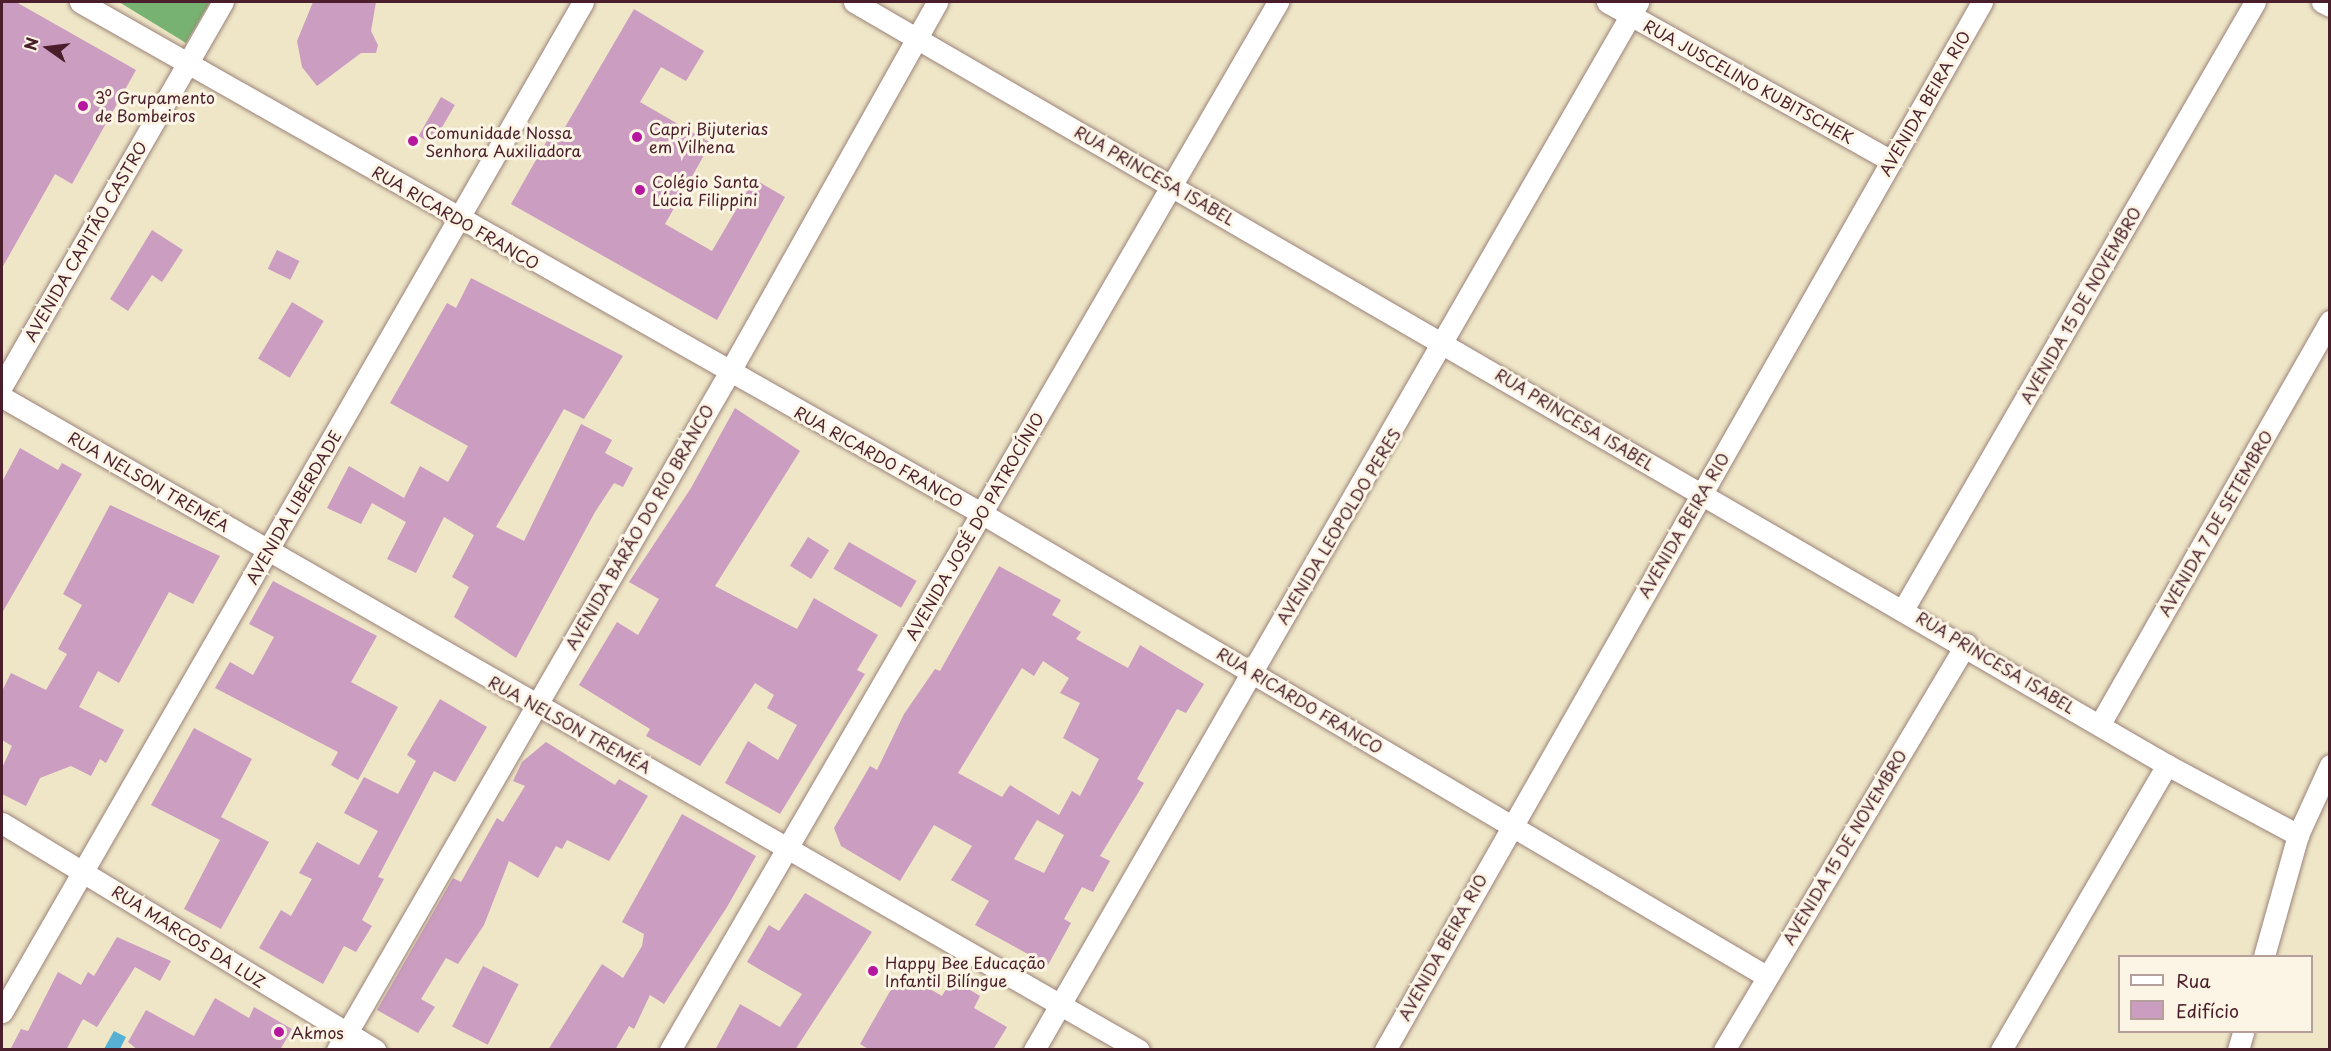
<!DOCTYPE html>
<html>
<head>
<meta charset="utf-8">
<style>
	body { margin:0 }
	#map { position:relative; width:2331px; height:1051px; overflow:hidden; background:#eee6c7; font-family:"Playpen Sans",sans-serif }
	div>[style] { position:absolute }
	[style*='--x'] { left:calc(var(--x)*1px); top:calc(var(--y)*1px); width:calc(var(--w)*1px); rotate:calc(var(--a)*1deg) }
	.forest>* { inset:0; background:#78b272 }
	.water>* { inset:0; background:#56b1d4 }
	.building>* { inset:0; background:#cb9dc0; transform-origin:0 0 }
	.roads { filter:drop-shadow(0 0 2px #9c8279) drop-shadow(0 0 2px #9c8279) }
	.minor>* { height:21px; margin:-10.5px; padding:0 10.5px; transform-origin:10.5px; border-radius:10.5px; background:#fff }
	.dots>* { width:16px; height:16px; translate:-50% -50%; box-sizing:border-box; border:3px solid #fcf5e5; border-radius:50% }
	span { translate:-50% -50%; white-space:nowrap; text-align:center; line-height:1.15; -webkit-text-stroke:6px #fcf5e5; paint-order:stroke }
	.street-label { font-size:16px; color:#4a1f2b }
	.poi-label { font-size:16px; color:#4a1f2b }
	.left { translate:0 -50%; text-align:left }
	.frame { position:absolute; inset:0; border:3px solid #4a1f2b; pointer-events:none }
	.legend { position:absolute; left:2118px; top:955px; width:195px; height:78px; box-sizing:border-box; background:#fcf5e5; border:2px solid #b59f9b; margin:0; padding:8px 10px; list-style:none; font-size:18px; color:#4a1f2b }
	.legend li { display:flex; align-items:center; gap:12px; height:30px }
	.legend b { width:30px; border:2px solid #b59f9b }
	.north { position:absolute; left:18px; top:18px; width:60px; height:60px; -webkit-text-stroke:4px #fcf5e5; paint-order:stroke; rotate:284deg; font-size:16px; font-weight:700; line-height:24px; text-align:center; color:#4a1f2b }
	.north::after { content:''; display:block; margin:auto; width:21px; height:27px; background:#4a1f2b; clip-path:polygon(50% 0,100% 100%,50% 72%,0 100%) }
</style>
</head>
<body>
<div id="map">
	<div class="forest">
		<div style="clip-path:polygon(119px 2px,210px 2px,186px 43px)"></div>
	</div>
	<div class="water">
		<div style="clip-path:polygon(114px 1031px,126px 1037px,120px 1049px,104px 1049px)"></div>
	</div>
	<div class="building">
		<div style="clip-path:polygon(2px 2px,16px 2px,136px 70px,72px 184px,55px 174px,2px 268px)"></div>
		<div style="clip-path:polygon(313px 2px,376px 2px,371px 31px,378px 45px,376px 53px,361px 53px,317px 86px,302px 67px,297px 41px)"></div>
		<div style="clip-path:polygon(634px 9px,704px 51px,686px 81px,661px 67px,640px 102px,711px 143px,665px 224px,712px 251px,754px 179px,785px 197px,717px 320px,511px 204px,553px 130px,561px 134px)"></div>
		<div style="left:441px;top:97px;width:16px;height:45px;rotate:30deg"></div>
		<div style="clip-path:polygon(152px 230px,183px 250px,162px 282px,152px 275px,128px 311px,110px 299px)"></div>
		<div style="left:277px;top:250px;width:25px;height:21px;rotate:26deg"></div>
		<div style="clip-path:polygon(471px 278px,623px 356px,584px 419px,564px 409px,496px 527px,524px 541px,581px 424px,612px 440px,605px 453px,633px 468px,623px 487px,614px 483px,595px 512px,516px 658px,454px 617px,469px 587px,452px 577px,474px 535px,444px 517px,416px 573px,387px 559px,406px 522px,372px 503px,361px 524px,327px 508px,349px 466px,404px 498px,420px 466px,448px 482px,468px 446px,390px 403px,447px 303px,456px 308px)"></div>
		<div style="left:292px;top:302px;width:37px;height:66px;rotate:31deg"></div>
		<div style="clip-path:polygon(735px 408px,800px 451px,715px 586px,797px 629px,814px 598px,878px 635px,857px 670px,865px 674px,780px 814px,725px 783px,748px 741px,778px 760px,797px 725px,767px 708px,774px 695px,755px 683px,700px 766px,646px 736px,650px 729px,579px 685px,617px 622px,638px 635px,659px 599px,629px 582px,691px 488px)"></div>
		<div style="clip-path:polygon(20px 448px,58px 470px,62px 463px,82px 474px,2px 613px,2px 482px)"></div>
		<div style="clip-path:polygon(110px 505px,220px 556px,193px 604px,169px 592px,119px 683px,98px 671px,79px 707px,124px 730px,106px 763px,100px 759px,91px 776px,71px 766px,40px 778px,26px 806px,2px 794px,2px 768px,12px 746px,2px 740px,2px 691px,11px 673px,46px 690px,67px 654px,58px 649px,82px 605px,63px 594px)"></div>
		<div style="left:808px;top:537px;width:25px;height:34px;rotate:32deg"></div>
		<div style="left:849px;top:542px;width:78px;height:31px;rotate:30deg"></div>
		<div style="clip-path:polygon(evenodd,999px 566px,1061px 600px,1052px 615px,1081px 632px,1076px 639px,1128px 668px,1140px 645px,1204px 684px,1186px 713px,1177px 709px,1137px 779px,1144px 783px,1100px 856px,1110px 861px,1093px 892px,1082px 887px,1064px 919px,1071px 923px,1048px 965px,975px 925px,989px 901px,951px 880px,972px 846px,934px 825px,900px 881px,841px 846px,834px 828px,870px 766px,877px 770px,904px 714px,935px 669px,940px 671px,999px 566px,1043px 661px,1069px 678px,1060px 693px,1080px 703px,1063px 738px,1099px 759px,1080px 796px,1072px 791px,1059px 815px,1010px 785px,1002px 797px,958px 773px,1022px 668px,1034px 676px,1043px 661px,999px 566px,1037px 820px,1064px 835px,1044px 873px,1014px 859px,1037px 820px)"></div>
		<div style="clip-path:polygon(273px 581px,377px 636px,351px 682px,398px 707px,358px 780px,331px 765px,338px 752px,215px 688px,230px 662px,253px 675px,274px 637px,249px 624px)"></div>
		<div style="clip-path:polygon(440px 699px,487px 727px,455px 782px,434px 771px,378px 877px,384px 879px,362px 920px,372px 926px,356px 952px,344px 946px,323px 984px,259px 948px,281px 910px,291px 916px,312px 879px,299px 873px,317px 842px,359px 865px,378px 831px,344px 813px,364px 777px,398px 794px,416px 761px,407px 755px)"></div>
		<div style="clip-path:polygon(194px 728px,252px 759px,221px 817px,269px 842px,221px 929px,184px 909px,220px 840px,151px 805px)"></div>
		<div style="clip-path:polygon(546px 742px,615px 785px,619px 779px,648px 796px,609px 861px,567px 840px,562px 849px,556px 846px,538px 878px,509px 861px,484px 925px,458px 964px,446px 958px,421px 999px,435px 1007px,418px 1033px,377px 1010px,453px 878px,461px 882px,497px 818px,503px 822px,525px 786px,513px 781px,522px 762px)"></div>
		<div style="clip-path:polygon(682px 814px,756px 856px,727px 907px,664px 1004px,650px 995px,634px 1029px,629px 1026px,615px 1050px,548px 1050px,602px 964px,623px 978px,642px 946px,644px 934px,622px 922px)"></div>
		<div style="clip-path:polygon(805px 893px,872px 932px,795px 1050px,715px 1050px,740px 1004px,780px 1027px,802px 994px,747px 962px,769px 925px,779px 931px)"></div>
		<div style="clip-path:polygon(117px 937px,171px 961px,160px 981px,135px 967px,97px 1027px,83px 1019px,66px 1050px,10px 1050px,21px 1029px,28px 1031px,58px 972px,81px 985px,88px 972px,94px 976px)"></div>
		<div style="left:483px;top:966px;width:40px;height:68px;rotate:27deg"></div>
		<div style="clip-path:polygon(901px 972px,942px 996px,952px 979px,980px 996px,974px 1008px,1007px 1027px,993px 1050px,870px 1050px,860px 1044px)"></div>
		<div style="clip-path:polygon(215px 998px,249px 1018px,254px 1007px,292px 1029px,280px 1050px,138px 1050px,128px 1042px,146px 1010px,194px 1036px)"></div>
	</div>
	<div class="roads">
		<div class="minor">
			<div style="--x:80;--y:2;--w:1036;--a:29.56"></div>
			<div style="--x:981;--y:513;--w:911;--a:30.53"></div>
			<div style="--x:854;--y:2;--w:1519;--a:30.16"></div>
			<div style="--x:2167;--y:765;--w:149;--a:28.1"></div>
			<div style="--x:1607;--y:2;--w:326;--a:29.2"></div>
			<div style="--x:2322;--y:2;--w:9;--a:27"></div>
			<div style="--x:2;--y:386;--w:443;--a:-60.1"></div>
			<div style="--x:2;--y:397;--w:1311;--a:29.87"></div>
			<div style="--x:1904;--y:608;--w:700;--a:-59.92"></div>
			<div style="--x:2100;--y:724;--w:464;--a:-60.3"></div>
			<div style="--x:2;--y:823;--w:437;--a:31.3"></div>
			<div style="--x:2264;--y:956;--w:126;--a:-74.3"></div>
			<div style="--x:2298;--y:835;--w:77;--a:-65.4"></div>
			<div style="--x:2;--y:1012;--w:1165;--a:-60.09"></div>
			<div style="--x:337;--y:1050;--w:782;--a:-59.93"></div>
			<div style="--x:729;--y:373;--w:425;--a:-60.7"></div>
			<div style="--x:670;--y:1050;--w:1212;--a:-59.88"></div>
			<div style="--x:1034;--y:1050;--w:1210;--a:-60.04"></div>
			<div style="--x:1385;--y:1050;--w:1206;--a:-60.33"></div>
			<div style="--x:1724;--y:1050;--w:473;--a:-59.2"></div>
			<div style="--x:2001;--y:1050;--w:330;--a:-59.8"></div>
			<div style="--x:2238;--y:1050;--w:19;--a:-74"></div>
		</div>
	</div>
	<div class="dots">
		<div style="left:83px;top:106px;background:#b5179e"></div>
		<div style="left:637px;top:137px;background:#b5179e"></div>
		<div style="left:413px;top:141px;background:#b5179e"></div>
		<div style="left:640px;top:190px;background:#b5179e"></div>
		<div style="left:873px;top:971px;background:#b5179e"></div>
		<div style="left:279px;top:1032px;background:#b5179e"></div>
	</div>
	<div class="street-label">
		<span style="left:1749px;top:81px;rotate:29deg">RUA JUSCELINO KUBITSCHEK</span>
		<span style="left:1924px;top:103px;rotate:-60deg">AVENIDA BEIRA RIO</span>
		<span style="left:1155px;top:175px;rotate:30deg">RUA PRINCESA ISABEL</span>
		<span style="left:456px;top:217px;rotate:30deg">RUA RICARDO FRANCO</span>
		<span style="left:85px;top:241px;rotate:-60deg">AVENIDA CAPITÃO CASTRO</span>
		<span style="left:2080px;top:305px;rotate:-60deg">AVENIDA 15 DE NOVEMBRO</span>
		<span style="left:1575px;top:419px;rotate:31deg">RUA PRINCESA ISABEL</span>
		<span style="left:879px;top:456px;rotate:29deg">RUA RICARDO FRANCO</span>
		<span style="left:149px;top:481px;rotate:30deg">RUA NELSON TREMÉA</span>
		<span style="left:293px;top:507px;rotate:-60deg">AVENIDA LIBERDADE</span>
		<span style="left:2215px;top:523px;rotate:-60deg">AVENIDA 7 DE SETEMBRO</span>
		<span style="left:1683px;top:525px;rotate:-60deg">AVENIDA BEIRA RIO</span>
		<span style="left:974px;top:526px;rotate:-60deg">AVENIDA JOSÉ DO PATROCÍNIO</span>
		<span style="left:1338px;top:526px;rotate:-59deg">AVENIDA LEOPOLDO PERES</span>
		<span style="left:639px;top:527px;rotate:-60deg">AVENIDA BARÃO DO RIO BRANCO</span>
		<span style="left:1996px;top:662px;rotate:31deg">RUA PRINCESA ISABEL</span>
		<span style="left:1300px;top:700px;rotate:31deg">RUA RICARDO FRANCO</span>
		<span style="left:570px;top:724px;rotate:29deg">RUA NELSON TREMÉA</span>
		<span style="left:1844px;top:847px;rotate:-59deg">AVENIDA 15 DE NOVEMBRO</span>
		<span style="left:189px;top:936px;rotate:32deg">RUA MARCOS DA LUZ</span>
		<span style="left:1442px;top:947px;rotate:-61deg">AVENIDA BEIRA RIO</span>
	</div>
	<div class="poi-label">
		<span class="left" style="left:95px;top:106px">3º Grupamento<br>de Bombeiros</span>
		<span class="left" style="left:649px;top:137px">Capri Bijuterias<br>em Vilhena</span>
		<span class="left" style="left:425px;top:141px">Comunidade Nossa<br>Senhora Auxiliadora</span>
		<span class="left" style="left:652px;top:190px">Colégio Santa<br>Lúcia Filippini</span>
		<span class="left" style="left:885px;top:971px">Happy Bee Educação<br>Infantil Bilíngue</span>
		<span class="left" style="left:291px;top:1032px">Akmos</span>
	</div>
	<div class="frame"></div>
	<ul class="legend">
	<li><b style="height:8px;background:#fff"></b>Rua</li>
	<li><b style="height:16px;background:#cb9dc0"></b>Edifício</li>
	</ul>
	<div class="north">N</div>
</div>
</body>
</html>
